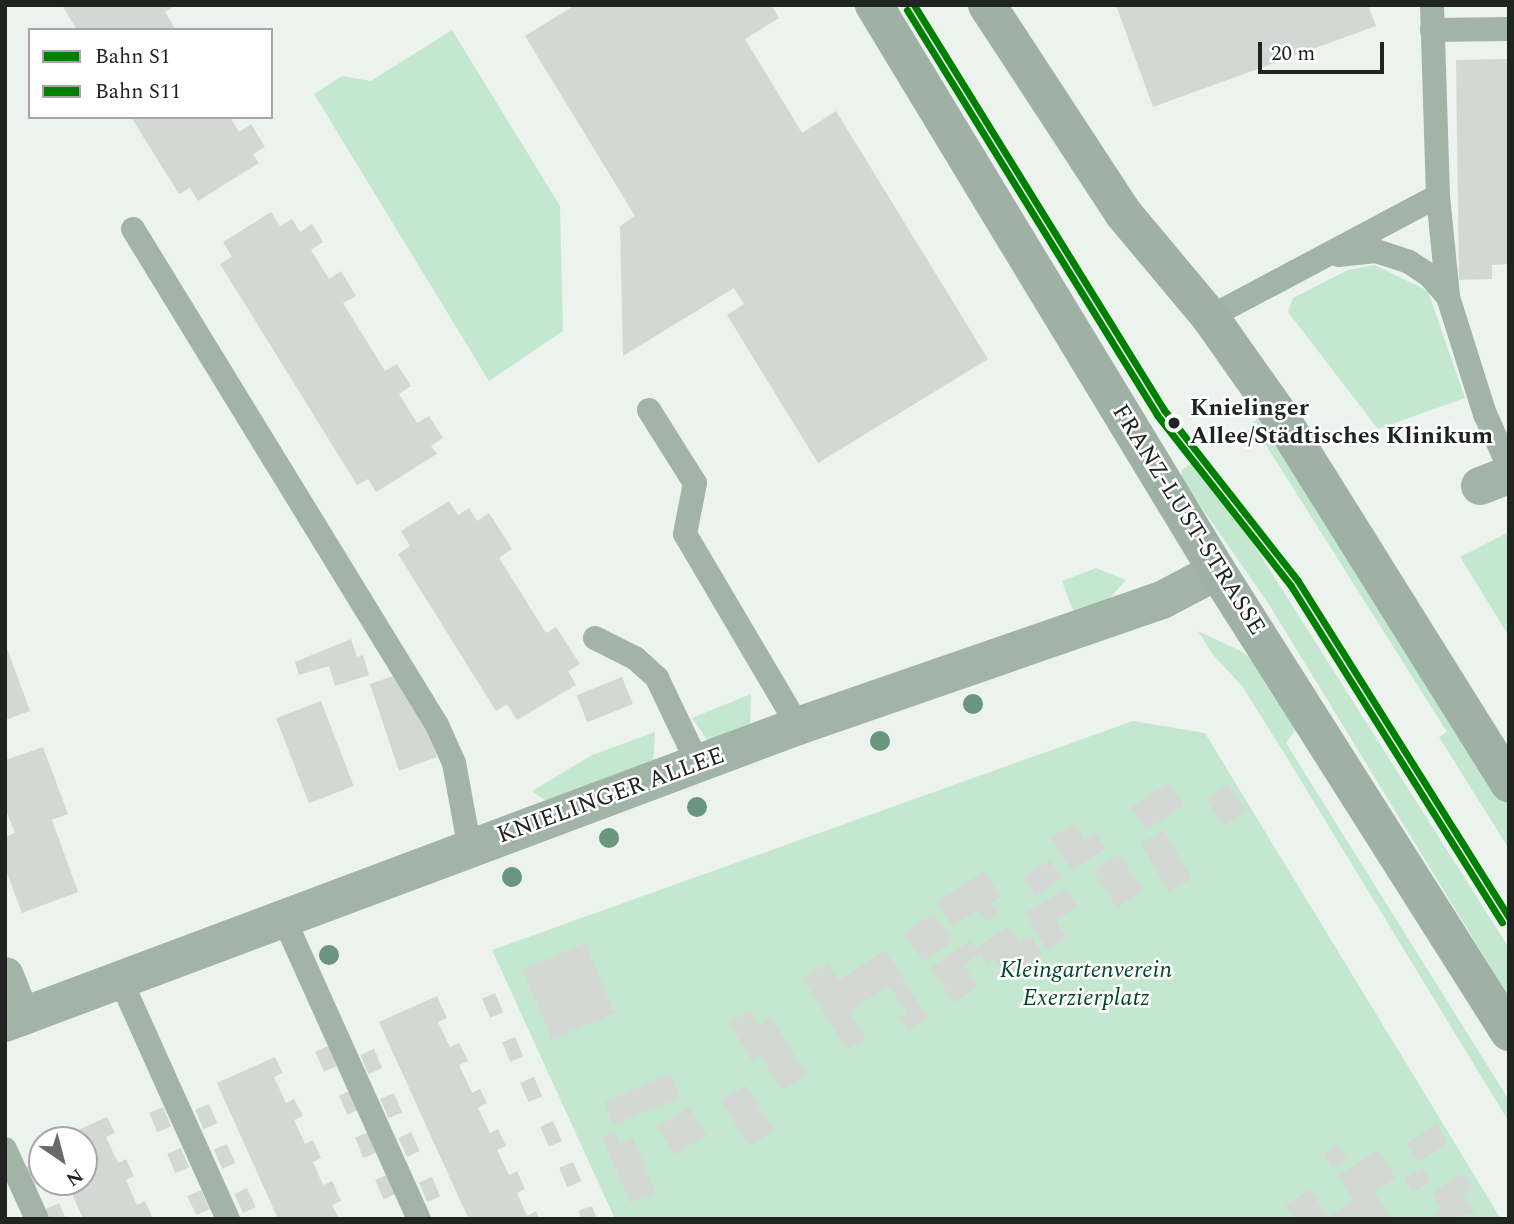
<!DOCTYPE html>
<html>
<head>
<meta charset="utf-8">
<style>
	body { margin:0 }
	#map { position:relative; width:1514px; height:1224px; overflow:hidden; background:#ecf2ee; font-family:Spectral,serif }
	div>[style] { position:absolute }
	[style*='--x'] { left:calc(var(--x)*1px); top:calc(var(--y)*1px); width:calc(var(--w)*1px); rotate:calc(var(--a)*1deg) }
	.green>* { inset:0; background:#c4e8cf }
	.building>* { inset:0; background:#d4d8d5; transform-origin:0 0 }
	.lane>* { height:24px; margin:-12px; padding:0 12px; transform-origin:12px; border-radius:12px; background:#a2b4a7 }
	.street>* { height:38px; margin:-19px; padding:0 19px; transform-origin:19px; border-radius:19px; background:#a2b4a7 }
	.secondary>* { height:38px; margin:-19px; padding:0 19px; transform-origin:19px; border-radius:19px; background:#9fb1a5 }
	.rail-1>* { height:7px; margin:-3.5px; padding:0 3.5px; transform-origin:3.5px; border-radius:3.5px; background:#008000 }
	.rail-2>* { height:7px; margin:-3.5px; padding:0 3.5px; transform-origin:3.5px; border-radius:3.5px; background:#008000 }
	.trees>* { width:20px; height:20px; margin:-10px; border-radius:50%; background:#6a957f }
	.dots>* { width:19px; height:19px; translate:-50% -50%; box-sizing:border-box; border:4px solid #fff; border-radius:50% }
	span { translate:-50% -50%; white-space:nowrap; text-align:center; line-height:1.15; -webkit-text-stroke:5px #fff; paint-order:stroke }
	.stop-label { font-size:24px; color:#202421; font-weight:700 }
	.left { translate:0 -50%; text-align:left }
	.street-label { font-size:24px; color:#202421 }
	.park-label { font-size:24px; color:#004924; font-style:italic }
	.frame { position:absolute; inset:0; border:7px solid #202421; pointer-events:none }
	.legend { position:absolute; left:28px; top:28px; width:245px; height:91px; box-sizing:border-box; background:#fff; border:2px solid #a6a7a6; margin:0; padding:9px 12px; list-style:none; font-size:21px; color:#202421 }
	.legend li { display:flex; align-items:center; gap:14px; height:35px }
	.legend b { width:35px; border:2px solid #a6a7a6 }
	.north { position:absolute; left:28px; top:1126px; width:70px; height:70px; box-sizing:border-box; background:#fff; border:2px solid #a6a7a6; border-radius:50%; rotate:145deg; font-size:19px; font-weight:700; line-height:28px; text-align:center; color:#202421 }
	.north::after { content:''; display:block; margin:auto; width:24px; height:32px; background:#676c69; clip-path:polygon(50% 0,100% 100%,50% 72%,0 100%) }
	.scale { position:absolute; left:1258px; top:42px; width:126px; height:32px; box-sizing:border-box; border:4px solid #202421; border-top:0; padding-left:9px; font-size:21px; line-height:24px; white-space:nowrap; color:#202421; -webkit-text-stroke:5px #fff; paint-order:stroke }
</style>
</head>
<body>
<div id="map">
	<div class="green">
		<div style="clip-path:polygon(452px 30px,560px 206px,563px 331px,489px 381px,314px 94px,342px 76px,371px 81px)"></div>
		<div style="clip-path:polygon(1375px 265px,1428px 291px,1465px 398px,1378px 429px,1288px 312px,1293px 298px,1348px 270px)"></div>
		<div style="clip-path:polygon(1261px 417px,1509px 805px,1509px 849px,1439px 737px,1447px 732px,1252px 423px)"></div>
		<div style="clip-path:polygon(1192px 463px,1247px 534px,1509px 948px,1509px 997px,1268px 603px,1182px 479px,1182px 470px)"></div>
		<div style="clip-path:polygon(1509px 532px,1509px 636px,1460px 557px)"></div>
		<div style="clip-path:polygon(1096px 568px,1126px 580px,1108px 600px,1073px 611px,1062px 581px)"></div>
		<div style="clip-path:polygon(1198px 631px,1243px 652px,1261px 669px,1298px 726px,1286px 743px,1509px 1100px,1509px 1122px,1281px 748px,1242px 686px,1214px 656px)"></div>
		<div style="clip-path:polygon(751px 694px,750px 729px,710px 744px,692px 718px)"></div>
		<div style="clip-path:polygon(1133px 721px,1205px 733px,1501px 1219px,615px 1219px,492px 950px)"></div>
		<div style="clip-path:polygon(655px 732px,653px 764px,549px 803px,532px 791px,592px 755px)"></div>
	</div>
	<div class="building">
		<div style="clip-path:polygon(62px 5px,176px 5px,165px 12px,176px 30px,77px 30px)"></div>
		<div style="clip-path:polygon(575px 5px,771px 5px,779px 18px,745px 39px,802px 133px,836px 111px,988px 359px,818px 463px,727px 315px,744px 304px,734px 288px,623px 356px,620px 226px,635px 216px,525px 36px)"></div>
		<div style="clip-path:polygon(1116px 5px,1368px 5px,1376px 26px,1153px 107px)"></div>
		<div style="clip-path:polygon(1509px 59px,1509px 264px,1492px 265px,1492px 279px,1459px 280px,1456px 60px)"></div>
		<div style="clip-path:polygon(131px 117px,230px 117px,239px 132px,251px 124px,265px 147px,253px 154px,259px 163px,198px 201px,190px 188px,179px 194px)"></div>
		<div style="clip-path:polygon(271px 212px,280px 226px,292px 219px,300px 232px,312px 224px,323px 242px,311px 250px,329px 279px,341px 271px,356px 296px,343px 303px,385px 371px,397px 364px,411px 386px,399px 394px,417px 423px,429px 416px,443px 438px,431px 446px,437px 454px,376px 492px,368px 479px,357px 485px,220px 264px,232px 257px,223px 242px)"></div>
		<div style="clip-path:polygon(449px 501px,458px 515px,469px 508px,477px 521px,489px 513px,512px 549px,499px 558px,546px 633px,556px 627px,580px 664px,568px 671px,576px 685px,517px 720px,507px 704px,496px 711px,398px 554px,410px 546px,401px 531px)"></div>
		<div style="clip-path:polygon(351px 639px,357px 657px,363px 655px,369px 675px,335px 686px,329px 666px,299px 675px,295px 662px)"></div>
		<div style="clip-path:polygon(5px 643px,30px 711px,5px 720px)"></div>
		<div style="clip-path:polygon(396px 675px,426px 725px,437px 757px,399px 771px,370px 684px)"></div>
		<div style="left:622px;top:677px;width:29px;height:49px;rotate:68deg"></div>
		<div style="left:321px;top:701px;width:91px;height:48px;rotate:69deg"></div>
		<div style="clip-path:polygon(43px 747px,68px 814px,52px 820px,78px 892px,22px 913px,5px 868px,5px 837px,15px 833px,5px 808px,5px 760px)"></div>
		<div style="left:1169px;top:783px;width:27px;height:45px;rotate:57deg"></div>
		<div style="left:1228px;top:784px;width:33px;height:27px;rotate:57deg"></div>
		<div style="clip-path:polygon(1075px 823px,1084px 838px,1095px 832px,1105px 849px,1071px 870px,1051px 837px)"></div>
		<div style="left:1164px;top:830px;width:56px;height:27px;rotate:60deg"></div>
		<div style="left:1119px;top:854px;width:44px;height:31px;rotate:57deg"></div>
		<div style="left:1050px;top:860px;width:22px;height:32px;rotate:56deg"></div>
		<div style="clip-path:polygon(984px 871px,1001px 897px,991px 903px,998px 913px,986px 922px,978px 910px,953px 927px,937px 903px)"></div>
		<div style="clip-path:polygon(1067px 889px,1077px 907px,1056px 920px,1066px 938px,1047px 950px,1025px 913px)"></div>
		<div style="left:934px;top:913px;width:34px;height:36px;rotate:56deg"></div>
		<div style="clip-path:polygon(1009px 926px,1020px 942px,1030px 935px,1042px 954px,1007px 977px,995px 959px,987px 964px,980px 954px,964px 965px,978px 987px,954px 1003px,930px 967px,971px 940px,976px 948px)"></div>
		<div style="left:585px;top:943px;width:76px;height:68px;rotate:67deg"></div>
		<div style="clip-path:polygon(885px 950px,928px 1018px,908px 1030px,899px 1017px,907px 1013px,889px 986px,849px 1012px,866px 1039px,847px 1050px,803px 979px,828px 963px,839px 980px)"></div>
		<div style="left:495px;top:993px;width:21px;height:14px;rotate:67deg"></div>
		<div style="clip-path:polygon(437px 996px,447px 1018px,438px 1022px,450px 1047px,459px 1043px,468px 1061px,459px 1065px,472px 1093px,480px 1089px,487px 1103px,478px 1108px,490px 1133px,498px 1129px,506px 1146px,497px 1150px,509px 1175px,517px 1171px,525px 1189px,517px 1193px,527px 1216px,536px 1211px,539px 1219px,469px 1219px,459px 1198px,379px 1022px)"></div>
		<div style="clip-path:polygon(750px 1010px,759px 1025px,771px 1018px,807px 1075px,782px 1090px,760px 1056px,752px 1061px,729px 1023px)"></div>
		<div style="left:515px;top:1037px;width:21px;height:14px;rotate:67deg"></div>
		<div style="left:328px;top:1046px;width:22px;height:14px;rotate:66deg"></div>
		<div style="left:374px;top:1049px;width:21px;height:15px;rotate:67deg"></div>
		<div style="clip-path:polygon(275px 1057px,283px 1073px,274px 1077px,286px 1103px,294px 1099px,303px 1116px,294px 1120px,305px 1144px,313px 1140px,321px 1158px,313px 1162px,323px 1185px,332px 1181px,341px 1201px,332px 1205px,339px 1219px,278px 1219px,217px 1083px)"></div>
		<div style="left:670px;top:1074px;width:25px;height:72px;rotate:67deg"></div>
		<div style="left:534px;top:1077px;width:21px;height:15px;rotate:67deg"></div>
		<div style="left:746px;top:1085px;width:54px;height:29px;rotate:59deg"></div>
		<div style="left:352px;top:1090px;width:21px;height:14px;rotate:67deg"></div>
		<div style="left:394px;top:1093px;width:21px;height:15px;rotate:67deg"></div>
		<div style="left:209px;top:1104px;width:21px;height:15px;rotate:67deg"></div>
		<div style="left:163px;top:1107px;width:21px;height:15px;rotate:67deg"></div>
		<div style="left:690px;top:1107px;width:33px;height:38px;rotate:59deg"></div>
		<div style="clip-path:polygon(107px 1117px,115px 1133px,106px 1137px,118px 1163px,126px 1159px,134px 1176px,126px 1180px,137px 1205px,145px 1201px,153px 1219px,83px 1219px,67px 1182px,84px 1182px,84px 1140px,56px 1140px)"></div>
		<div style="left:553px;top:1121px;width:22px;height:14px;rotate:66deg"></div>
		<div style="left:1436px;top:1124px;width:22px;height:36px;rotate:56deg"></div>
		<div style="clip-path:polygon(615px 1131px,620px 1144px,633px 1138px,656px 1192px,630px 1203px,602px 1137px)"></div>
		<div style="left:369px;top:1132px;width:22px;height:15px;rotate:68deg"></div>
		<div style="left:411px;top:1132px;width:21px;height:14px;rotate:65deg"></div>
		<div style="left:227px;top:1144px;width:21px;height:14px;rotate:67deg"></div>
		<div style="left:1338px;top:1145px;width:17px;height:17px;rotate:59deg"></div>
		<div style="left:181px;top:1148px;width:21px;height:15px;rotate:67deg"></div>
		<div style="clip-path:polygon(1378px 1150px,1396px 1178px,1374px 1191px,1391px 1219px,1295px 1219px,1285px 1205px,1310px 1189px,1328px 1217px,1354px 1201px,1338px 1176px)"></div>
		<div style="clip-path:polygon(39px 1161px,42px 1182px,34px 1186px,26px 1167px)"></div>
		<div style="left:573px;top:1162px;width:21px;height:15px;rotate:67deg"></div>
		<div style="left:1423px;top:1168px;width:16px;height:22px;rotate:60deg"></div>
		<div style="clip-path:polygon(1464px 1173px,1473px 1189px,1463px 1195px,1475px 1214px,1438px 1219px,1434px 1212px,1441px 1208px,1432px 1193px)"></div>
		<div style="left:389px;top:1174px;width:21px;height:15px;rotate:67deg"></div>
		<div style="left:432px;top:1177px;width:21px;height:14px;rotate:67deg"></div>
		<div style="left:247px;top:1188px;width:21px;height:14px;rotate:65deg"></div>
		<div style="left:201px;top:1190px;width:21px;height:15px;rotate:65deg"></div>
		<div style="clip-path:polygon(59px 1203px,66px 1219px,50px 1219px,46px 1209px)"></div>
		<div style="clip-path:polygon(592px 1206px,597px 1219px,582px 1219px,578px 1211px)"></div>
	</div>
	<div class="lane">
		<div style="--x:1432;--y:30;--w:77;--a:-0.7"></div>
		<div style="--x:1438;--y:196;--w:101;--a:84.3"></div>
		<div style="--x:1448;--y:297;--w:123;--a:72.5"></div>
		<div style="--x:1485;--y:414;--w:58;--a:65.6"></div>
		<div style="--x:133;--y:229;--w:582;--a:58.5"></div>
		<div style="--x:437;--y:725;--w:42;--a:65.9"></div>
		<div style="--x:454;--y:763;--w:87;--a:79.5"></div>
		<div style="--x:1338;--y:255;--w:38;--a:-6"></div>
		<div style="--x:1376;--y:251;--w:35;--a:18"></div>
		<div style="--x:1409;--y:262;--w:24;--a:33"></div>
		<div style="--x:1429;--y:275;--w:29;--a:49"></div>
		<div style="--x:1210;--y:317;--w:258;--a:-28"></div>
		<div style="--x:1438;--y:196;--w:191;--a:-91.8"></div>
		<div style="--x:649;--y:410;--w:86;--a:57.8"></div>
		<div style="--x:695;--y:483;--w:52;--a:101.1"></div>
		<div style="--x:685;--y:534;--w:223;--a:59.5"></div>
		<div style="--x:595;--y:638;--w:45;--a:26.6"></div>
		<div style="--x:635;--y:658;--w:30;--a:42"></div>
		<div style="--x:657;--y:678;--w:95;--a:64.5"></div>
		<div style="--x:284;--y:919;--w:329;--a:65.8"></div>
		<div style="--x:121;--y:981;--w:261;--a:65.8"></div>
		<div style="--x:5;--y:1149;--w:77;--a:65.4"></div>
	</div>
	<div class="street">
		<div style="--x:1480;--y:486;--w:31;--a:-21"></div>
		<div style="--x:5;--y:976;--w:44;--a:68.7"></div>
		<div style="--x:5;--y:1023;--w:847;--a:-20.53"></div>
		<div style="--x:798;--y:726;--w:385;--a:-19.1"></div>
		<div style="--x:1162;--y:600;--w:62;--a:-27.8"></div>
	</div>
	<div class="secondary">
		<div style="--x:874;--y:5;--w:662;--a:58.78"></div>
		<div style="--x:1217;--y:571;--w:546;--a:57.65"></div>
		<div style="--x:987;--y:5;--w:249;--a:56.8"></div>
		<div style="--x:1123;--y:213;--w:136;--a:50.1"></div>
		<div style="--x:1210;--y:317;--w:116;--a:54.8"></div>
		<div style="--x:1277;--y:412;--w:438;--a:58"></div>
	</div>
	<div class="rail-1">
		<div style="--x:914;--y:5;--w:476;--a:58.3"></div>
		<div style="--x:1164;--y:410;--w:217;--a:51.9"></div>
		<div style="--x:1298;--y:581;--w:397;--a:57.9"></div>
	</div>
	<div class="rail-2">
		<div style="--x:907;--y:10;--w:476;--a:58.3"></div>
		<div style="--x:1157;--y:415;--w:217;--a:51.9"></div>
		<div style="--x:1291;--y:586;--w:397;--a:57.9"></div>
	</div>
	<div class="trees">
		<div style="left:973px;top:704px"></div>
		<div style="left:880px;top:741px"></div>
		<div style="left:697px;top:807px"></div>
		<div style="left:609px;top:838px"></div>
		<div style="left:512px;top:877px"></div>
		<div style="left:329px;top:955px"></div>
	</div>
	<div class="dots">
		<div style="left:1174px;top:423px;background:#202421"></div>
	</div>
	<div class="stop-label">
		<span class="left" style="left:1190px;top:423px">Knielinger<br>Allee/Städtisches Klinikum</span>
	</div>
	<div class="street-label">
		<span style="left:1188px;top:520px;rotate:58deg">FRANZ-LUST-STRASSE</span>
		<span style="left:611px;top:796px;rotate:-20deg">KNIELINGER ALLEE</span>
	</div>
	<div class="park-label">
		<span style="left:1086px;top:985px">Kleingartenverein<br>Exerzierplatz</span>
	</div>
	<div class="frame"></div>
	<ul class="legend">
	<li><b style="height:9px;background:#008000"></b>Bahn S1</li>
	<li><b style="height:9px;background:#008000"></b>Bahn S11</li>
	</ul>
	<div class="north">N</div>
	<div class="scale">20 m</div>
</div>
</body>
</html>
